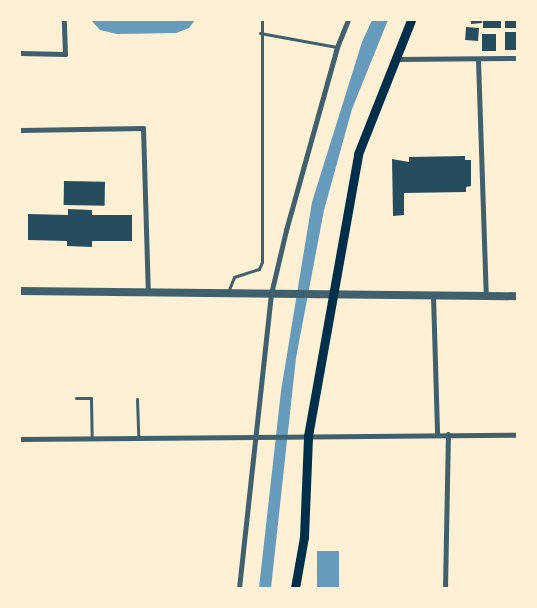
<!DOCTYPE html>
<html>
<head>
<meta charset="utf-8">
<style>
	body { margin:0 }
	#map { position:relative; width:537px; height:608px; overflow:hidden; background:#fdf0d5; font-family:"Exo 2",sans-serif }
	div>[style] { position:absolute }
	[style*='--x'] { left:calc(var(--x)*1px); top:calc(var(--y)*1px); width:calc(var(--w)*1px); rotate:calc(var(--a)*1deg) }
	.water>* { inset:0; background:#669bbc; transform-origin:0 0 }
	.building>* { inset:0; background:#264d5e; transform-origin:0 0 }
	.service>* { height:3px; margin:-1.5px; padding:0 1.5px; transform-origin:1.5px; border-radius:1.5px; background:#3f606c }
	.minor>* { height:5px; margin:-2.5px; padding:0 2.5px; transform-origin:2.5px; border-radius:2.5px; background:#3f606c }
	.tertiary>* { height:8px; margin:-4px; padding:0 4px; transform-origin:4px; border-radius:4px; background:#3f606c }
	.secondary>* { height:9px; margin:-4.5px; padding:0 4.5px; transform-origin:4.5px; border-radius:4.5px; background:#003049 }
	span { translate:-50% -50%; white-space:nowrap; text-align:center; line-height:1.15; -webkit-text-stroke:5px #fdf0d5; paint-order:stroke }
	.frame { position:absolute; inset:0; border:21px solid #fdf0d5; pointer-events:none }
</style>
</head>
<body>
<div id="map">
	<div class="water">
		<div style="clip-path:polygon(91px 20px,195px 20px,189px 28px,176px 33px,117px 34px,100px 30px)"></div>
		<div style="clip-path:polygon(372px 20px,388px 20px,352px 109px,324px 210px,296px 358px,271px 588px,259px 588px,281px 391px,312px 202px,362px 42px)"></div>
		<div style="left:339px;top:551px;width:37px;height:22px;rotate:90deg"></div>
	</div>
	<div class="building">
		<div style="clip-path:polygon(471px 20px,482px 20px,482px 23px,471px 24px)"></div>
		<div style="left:483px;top:20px;width:18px;height:8px"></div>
		<div style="left:505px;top:20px;width:12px;height:8px"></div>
		<div style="left:466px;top:27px;width:13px;height:13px;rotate:4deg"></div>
		<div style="left:505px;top:32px;width:12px;height:18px"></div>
		<div style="left:482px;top:34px;width:14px;height:17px"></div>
		<div style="clip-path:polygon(465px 156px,465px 160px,471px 160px,471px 186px,466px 187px,466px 192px,404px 193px,404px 215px,393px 216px,392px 159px,409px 162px,409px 157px)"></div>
		<div style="left:64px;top:181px;width:41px;height:24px;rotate:1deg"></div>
		<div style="clip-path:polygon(68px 209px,92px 210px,92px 215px,132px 215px,132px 241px,92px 241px,92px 247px,67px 246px,67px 241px,28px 240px,28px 214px,68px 215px)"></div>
	</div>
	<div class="service">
		<div style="--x:260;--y:33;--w:78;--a:10.3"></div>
		<div style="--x:228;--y:292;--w:16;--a:-68"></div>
		<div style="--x:234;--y:277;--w:26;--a:-18"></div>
		<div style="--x:259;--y:269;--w:8;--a:-67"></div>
		<div style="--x:262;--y:262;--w:242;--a:-90"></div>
		<div style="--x:76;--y:398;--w:15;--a:0"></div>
		<div style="--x:91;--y:398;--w:39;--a:89"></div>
		<div style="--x:137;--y:399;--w:38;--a:88"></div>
	</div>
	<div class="minor">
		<div style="--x:20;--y:53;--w:45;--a:1.3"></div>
		<div style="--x:65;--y:54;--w:34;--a:-92"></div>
		<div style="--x:396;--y:59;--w:121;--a:-0.5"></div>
		<div style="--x:478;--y:60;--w:236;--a:88.1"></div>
		<div style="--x:20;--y:130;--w:123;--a:-0.9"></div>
		<div style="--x:143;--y:128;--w:164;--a:88.3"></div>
		<div style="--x:433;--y:296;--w:138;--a:88.3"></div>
		<div style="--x:20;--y:439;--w:497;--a:-0.5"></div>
		<div style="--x:239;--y:588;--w:296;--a:-83.8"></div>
		<div style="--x:271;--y:294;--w:66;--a:-76.8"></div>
		<div style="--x:286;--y:230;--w:190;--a:-74.4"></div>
		<div style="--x:337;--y:47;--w:29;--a:-68"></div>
		<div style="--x:445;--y:588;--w:154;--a:-88.9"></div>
	</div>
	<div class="tertiary">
		<div style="--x:20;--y:291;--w:497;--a:0.6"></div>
	</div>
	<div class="secondary">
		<div style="--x:295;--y:588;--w:52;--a:-80"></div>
		<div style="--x:304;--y:537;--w:101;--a:-87.7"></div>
		<div style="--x:308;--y:436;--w:286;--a:-79.9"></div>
		<div style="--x:358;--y:154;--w:144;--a:-68.4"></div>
	</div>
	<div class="frame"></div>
</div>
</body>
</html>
